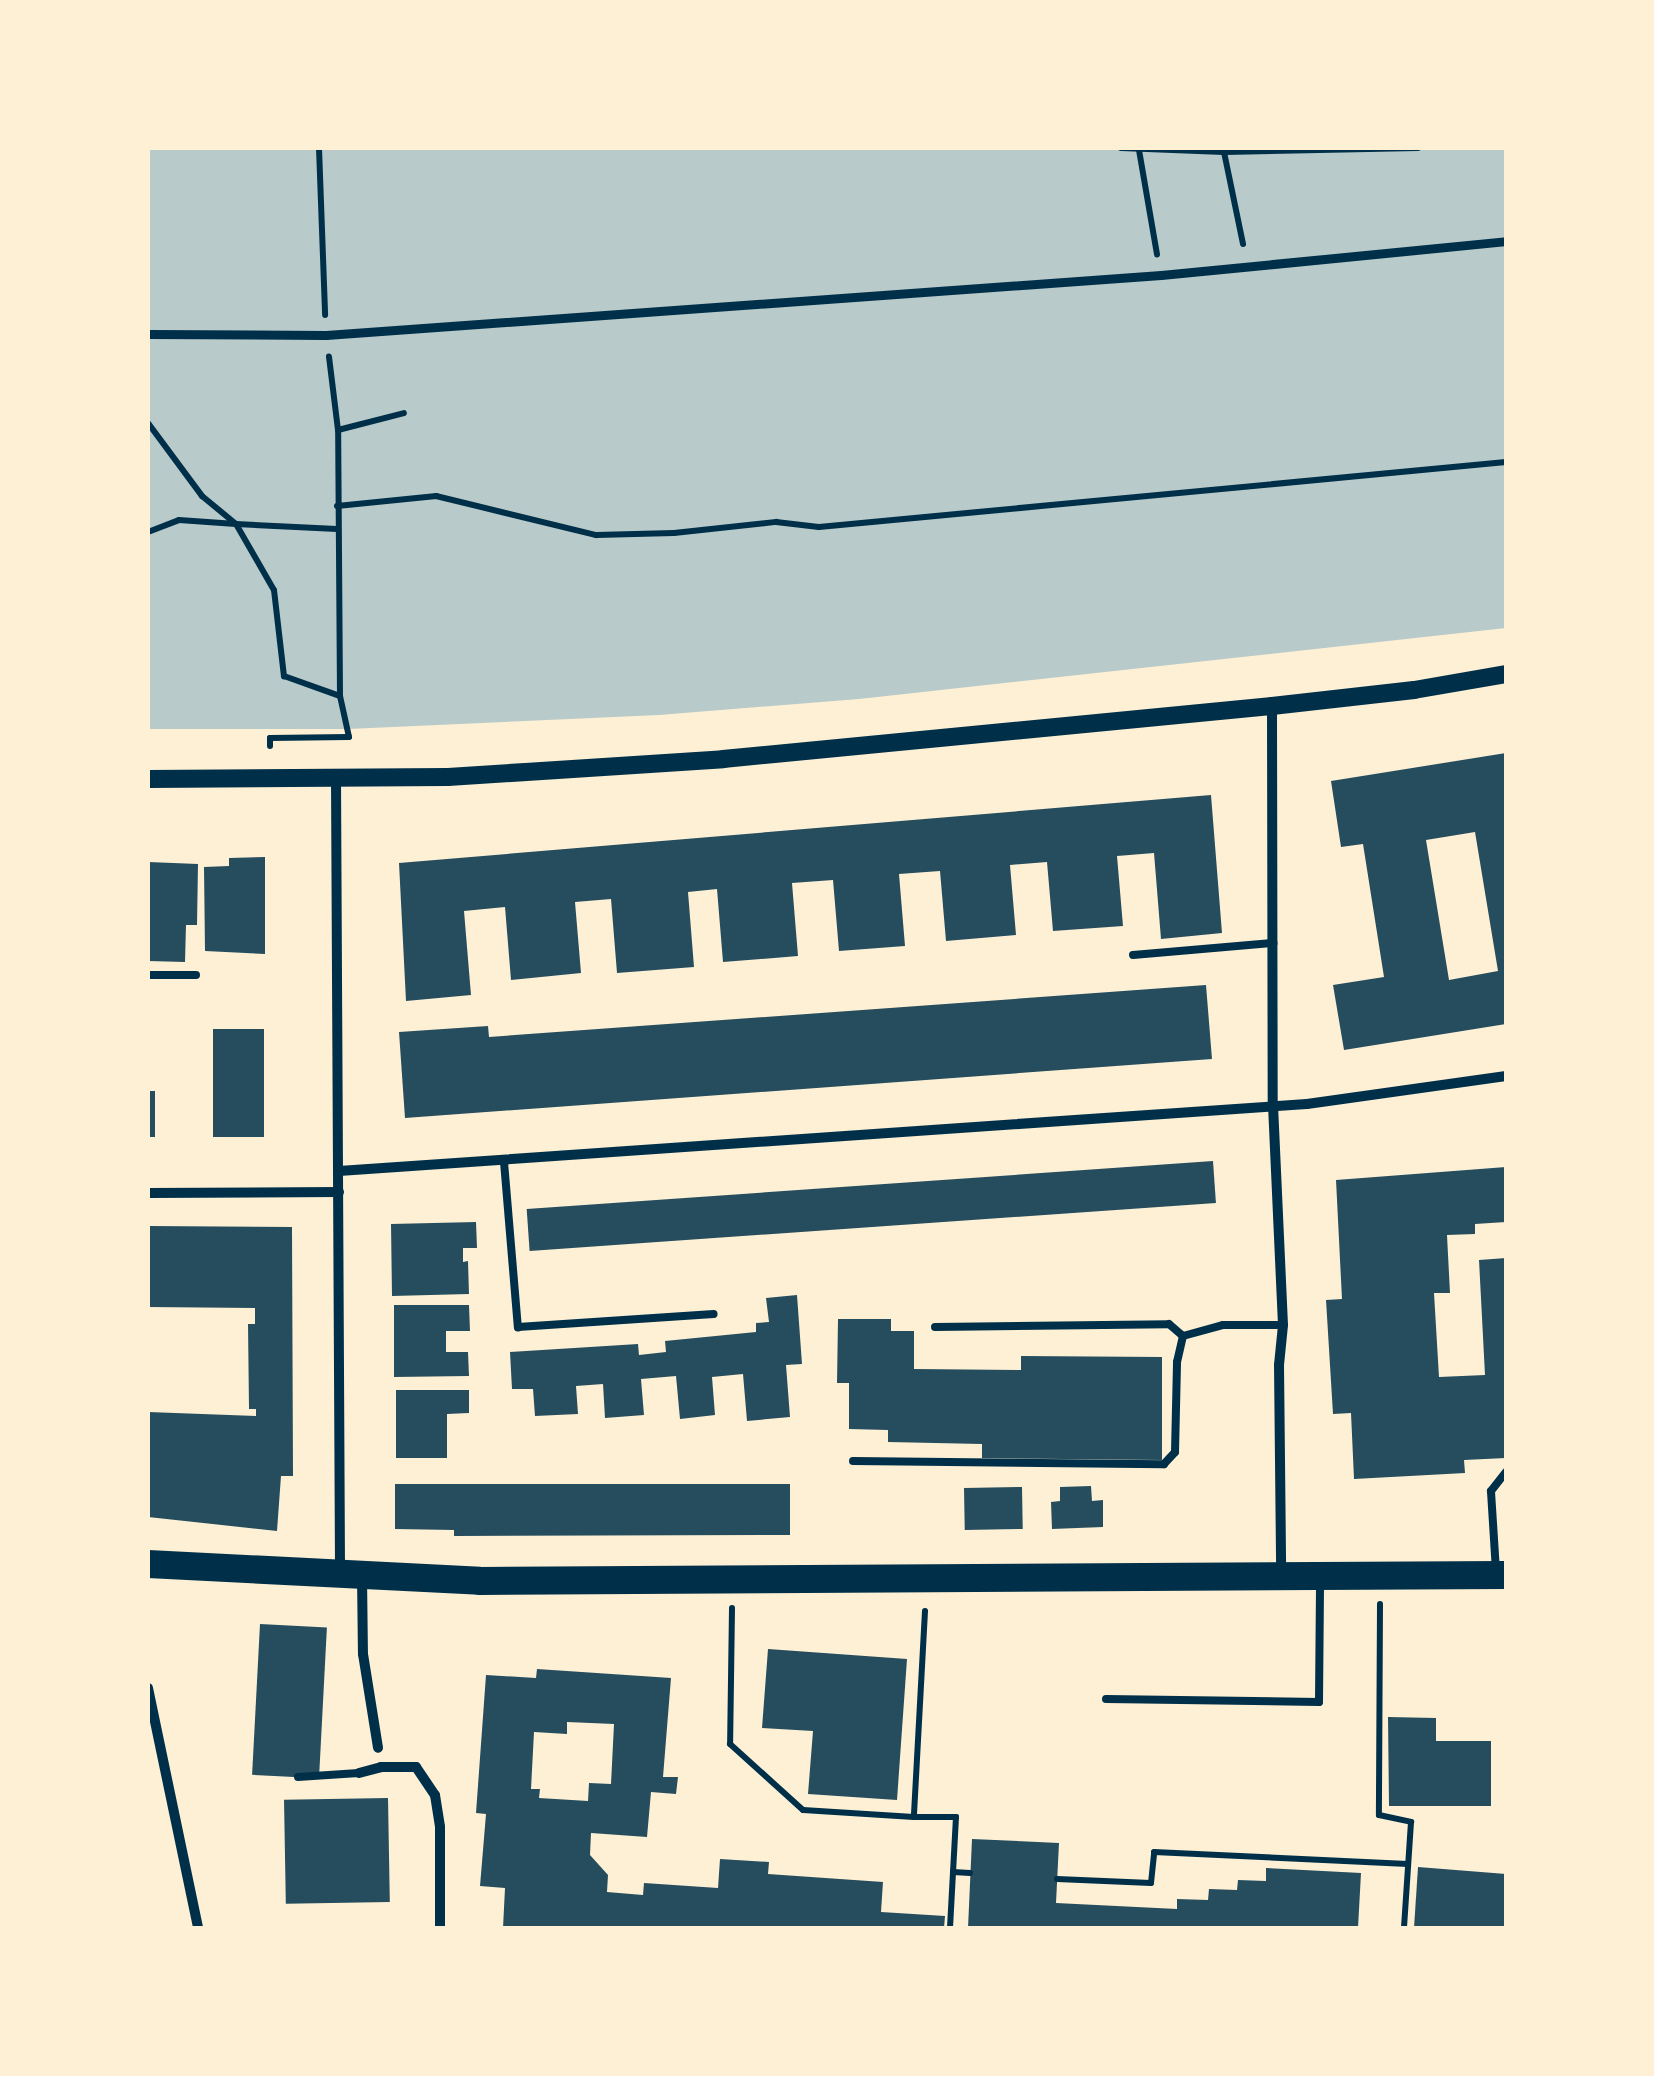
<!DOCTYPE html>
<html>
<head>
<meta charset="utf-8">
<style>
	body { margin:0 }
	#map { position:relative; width:1654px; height:2076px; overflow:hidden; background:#fdf0d5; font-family:"Roboto Condensed",sans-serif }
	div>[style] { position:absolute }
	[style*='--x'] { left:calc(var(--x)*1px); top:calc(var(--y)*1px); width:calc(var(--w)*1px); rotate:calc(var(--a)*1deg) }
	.green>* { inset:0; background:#b9caca }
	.building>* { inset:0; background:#264d5e; transform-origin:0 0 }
	.path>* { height:6px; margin:-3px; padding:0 3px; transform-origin:3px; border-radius:3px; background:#003049 }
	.service>* { height:8px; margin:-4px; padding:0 4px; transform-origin:4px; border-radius:4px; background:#003049 }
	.pedestrian>* { height:9px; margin:-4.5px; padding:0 4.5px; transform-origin:4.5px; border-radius:4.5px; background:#003049 }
	.minor>* { height:10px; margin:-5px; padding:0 5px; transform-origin:5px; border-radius:5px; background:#003049 }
	.tertiary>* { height:18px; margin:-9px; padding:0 9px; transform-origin:9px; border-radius:9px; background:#003049 }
	.trunk>* { height:28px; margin:-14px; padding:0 14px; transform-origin:14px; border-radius:14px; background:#003049 }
	span { translate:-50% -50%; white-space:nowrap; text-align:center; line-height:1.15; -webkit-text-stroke:8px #fdf0d5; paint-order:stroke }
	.frame { position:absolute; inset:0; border:150px solid #fdf0d5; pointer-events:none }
</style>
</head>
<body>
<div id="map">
	<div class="green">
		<div style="clip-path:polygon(148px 148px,1506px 148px,1506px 628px,859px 699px,659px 715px,348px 729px,148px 729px)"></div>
	</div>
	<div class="building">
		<div style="clip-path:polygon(evenodd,1506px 753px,1506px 1024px,1344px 1050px,1333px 985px,1384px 977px,1363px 844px,1341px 847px,1331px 781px,1506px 753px,1475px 832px,1498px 971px,1449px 980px,1426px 840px,1475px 832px)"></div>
		<div style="clip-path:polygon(1211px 795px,1222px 933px,1161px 939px,1154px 853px,1117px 856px,1123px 926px,1053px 931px,1047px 862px,1010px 865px,1016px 935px,946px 941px,940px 871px,899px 874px,905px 946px,839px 951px,833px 880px,792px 883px,798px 956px,723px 962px,717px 889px,688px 892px,694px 967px,617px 973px,611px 899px,575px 902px,581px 973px,511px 980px,505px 907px,464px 911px,471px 995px,406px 1001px,399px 863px)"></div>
		<div style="clip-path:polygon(265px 857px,265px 954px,205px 951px,204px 867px,229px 866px,229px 858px)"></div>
		<div style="clip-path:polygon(148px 862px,198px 864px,197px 925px,186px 925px,185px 962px,148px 961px)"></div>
		<div style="clip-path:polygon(1206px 985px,1212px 1059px,405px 1118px,399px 1032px,488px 1026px,489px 1037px)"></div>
		<div style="left:213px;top:1029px;width:51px;height:108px"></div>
		<div style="left:148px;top:1091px;width:7px;height:46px"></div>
		<div style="left:1213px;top:1161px;width:42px;height:688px;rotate:86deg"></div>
		<div style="clip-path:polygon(1506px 1167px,1506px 1222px,1475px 1224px,1475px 1234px,1447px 1235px,1450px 1293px,1434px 1293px,1439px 1377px,1485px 1375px,1479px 1260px,1506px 1258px,1506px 1458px,1464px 1460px,1465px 1473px,1354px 1479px,1351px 1413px,1333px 1414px,1326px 1300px,1342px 1299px,1336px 1180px)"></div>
		<div style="clip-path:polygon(476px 1222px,477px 1248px,463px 1248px,463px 1262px,468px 1261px,469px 1294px,392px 1296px,391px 1224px)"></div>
		<div style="clip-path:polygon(148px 1226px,292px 1227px,293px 1476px,281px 1476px,277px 1531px,148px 1517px,148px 1412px,256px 1416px,256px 1409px,249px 1409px,248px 1324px,255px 1324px,255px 1308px,148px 1307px)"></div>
		<div style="clip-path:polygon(797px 1295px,802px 1364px,786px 1365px,790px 1417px,747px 1421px,743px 1374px,712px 1377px,715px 1415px,680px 1419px,676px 1376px,641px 1379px,644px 1415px,605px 1418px,603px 1384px,576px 1386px,578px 1414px,535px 1416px,533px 1389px,512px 1389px,510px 1352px,638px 1344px,639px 1355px,666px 1352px,665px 1341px,756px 1332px,756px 1323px,769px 1322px,766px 1298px)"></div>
		<div style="clip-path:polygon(394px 1305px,469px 1305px,470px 1331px,446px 1331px,446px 1352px,468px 1352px,469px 1376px,394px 1377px)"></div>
		<div style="clip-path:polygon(838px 1319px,891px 1319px,891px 1331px,914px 1331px,914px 1369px,1021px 1370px,1021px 1356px,1162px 1357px,1162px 1460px,982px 1458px,982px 1444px,888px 1442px,888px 1430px,849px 1429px,849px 1383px,837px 1383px)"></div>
		<div style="clip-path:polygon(396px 1390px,469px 1390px,469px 1413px,447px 1414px,447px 1458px,396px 1458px)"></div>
		<div style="clip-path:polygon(395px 1484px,790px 1484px,790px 1535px,454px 1536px,454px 1530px,395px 1529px)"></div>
		<div style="clip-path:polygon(1091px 1486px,1092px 1501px,1103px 1500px,1103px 1527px,1052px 1529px,1051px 1502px,1060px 1501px,1060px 1487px)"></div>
		<div style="left:1022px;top:1487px;width:42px;height:58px;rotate:89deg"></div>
		<div style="left:260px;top:1624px;width:67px;height:151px;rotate:3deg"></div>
		<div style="clip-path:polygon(768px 1649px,907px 1659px,897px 1800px,808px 1794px,813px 1731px,762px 1728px)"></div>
		<div style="clip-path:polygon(evenodd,537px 1669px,671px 1678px,663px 1777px,678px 1777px,676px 1794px,651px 1792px,647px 1837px,591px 1833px,590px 1855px,608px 1875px,607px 1892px,643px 1895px,644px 1883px,718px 1888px,720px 1859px,769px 1862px,768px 1874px,883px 1882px,881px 1912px,945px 1916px,944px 1928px,503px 1928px,505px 1888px,480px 1886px,486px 1814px,476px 1813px,486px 1675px,536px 1678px,537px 1669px,567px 1722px,614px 1724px,611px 1784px,589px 1783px,588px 1801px,539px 1798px,540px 1789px,531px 1789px,534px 1732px,567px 1734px,567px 1722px)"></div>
		<div style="clip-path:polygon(1388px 1717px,1436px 1718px,1436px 1741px,1491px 1741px,1491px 1806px,1389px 1806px)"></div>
		<div style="left:388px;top:1798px;width:104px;height:104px;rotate:89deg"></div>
		<div style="clip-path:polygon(972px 1839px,1059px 1843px,1056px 1903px,1177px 1909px,1177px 1899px,1208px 1900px,1209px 1889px,1237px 1890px,1238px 1880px,1266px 1881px,1266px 1868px,1361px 1873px,1358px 1928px,968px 1928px)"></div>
		<div style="clip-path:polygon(1418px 1867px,1506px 1874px,1506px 1928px,1414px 1928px)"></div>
	</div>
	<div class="path">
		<div style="--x:319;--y:148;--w:167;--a:87.9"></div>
		<div style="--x:1121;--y:148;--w:103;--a:2.2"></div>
		<div style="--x:1224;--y:152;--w:194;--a:-1.2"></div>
		<div style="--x:1139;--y:150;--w:106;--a:80.2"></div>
		<div style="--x:1224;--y:152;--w:94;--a:78.3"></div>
		<div style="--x:148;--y:423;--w:91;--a:53.5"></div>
		<div style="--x:202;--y:496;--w:44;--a:39.5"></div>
		<div style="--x:236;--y:524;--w:101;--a:2.8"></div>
		<div style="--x:338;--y:430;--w:68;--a:-14.4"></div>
		<div style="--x:337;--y:506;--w:100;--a:-5.8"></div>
		<div style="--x:436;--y:496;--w:165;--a:13.7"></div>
		<div style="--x:596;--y:535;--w:78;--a:-1.5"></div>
		<div style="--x:674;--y:533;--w:103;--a:-6.2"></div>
		<div style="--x:776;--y:522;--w:43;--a:6.6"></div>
		<div style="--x:819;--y:527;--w:690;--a:-5.4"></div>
		<div style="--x:148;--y:532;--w:33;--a:-21"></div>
		<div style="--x:179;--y:520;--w:57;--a:4"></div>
		<div style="--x:236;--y:524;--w:76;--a:60.1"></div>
		<div style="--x:274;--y:590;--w:87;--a:83.4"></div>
		<div style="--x:284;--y:676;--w:59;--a:19.7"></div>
		<div style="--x:270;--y:746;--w:8;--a:-90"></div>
		<div style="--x:270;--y:738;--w:79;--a:-0.7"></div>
		<div style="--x:349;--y:737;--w:42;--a:-102.4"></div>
		<div style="--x:340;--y:696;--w:266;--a:-90.4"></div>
		<div style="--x:338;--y:430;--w:74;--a:-97"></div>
		<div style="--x:1380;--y:1604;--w:211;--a:90.3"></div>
		<div style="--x:1379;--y:1815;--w:33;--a:12"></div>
		<div style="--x:1411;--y:1822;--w:106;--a:93.8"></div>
		<div style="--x:732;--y:1608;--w:136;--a:90.8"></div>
		<div style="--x:730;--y:1744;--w:98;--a:42.1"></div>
		<div style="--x:803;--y:1810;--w:111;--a:3.6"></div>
		<div style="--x:925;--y:1611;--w:206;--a:93.1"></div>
		<div style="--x:914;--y:1817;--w:42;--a:0"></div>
		<div style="--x:956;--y:1817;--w:111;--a:93.1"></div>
		<div style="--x:953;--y:1872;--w:17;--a:3"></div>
		<div style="--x:1057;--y:1879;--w:94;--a:2.4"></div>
		<div style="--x:1151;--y:1883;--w:31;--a:-84"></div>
		<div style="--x:1154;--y:1852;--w:254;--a:2.7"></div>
	</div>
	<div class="service">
		<div style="--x:1133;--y:955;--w:141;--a:-4.9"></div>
		<div style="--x:148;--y:975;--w:48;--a:0"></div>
		<div style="--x:504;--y:1162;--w:166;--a:85.2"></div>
		<div style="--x:518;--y:1327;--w:196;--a:-3.8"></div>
		<div style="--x:935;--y:1327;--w:234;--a:-0.7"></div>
		<div style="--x:1169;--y:1324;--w:18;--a:41"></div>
		<div style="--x:853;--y:1461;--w:311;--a:0.6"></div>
		<div style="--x:1164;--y:1464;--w:16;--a:-47"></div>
		<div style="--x:1175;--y:1452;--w:90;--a:-88.7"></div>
		<div style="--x:1177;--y:1362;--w:27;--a:-77"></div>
		<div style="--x:1183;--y:1336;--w:41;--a:-15.4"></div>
		<div style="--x:1223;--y:1325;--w:60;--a:0"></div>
		<div style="--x:1496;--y:1571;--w:80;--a:-93.6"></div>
		<div style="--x:1491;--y:1491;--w:24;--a:-52"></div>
		<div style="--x:1106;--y:1699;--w:213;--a:0.8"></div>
		<div style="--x:1319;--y:1702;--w:119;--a:-89.5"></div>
		<div style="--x:298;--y:1777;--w:61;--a:-3.8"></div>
	</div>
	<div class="pedestrian">
		<div style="--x:148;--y:334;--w:178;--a:0.3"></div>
		<div style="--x:326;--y:335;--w:837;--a:-4.11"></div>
		<div style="--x:1161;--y:275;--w:347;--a:-5.6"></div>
	</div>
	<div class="minor">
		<div style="--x:1272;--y:706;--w:399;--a:89.9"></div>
		<div style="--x:1273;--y:1105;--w:220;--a:87.4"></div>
		<div style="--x:1283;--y:1325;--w:40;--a:95.7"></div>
		<div style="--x:1279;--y:1365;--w:207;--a:89.4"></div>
		<div style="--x:336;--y:778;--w:794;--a:89.71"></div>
		<div style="--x:339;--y:1171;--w:970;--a:-3.96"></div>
		<div style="--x:1307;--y:1104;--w:201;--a:-8"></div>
		<div style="--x:148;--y:1193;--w:191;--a:-0.3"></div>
		<div style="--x:362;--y:1576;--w:78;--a:89.3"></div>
		<div style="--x:363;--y:1654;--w:95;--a:80.9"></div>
		<div style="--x:148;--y:1688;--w:245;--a:78.2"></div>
		<div style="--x:359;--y:1773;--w:23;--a:-15"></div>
		<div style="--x:381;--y:1767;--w:35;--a:0"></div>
		<div style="--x:416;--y:1767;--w:34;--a:56"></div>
		<div style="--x:435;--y:1795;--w:32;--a:81"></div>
		<div style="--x:440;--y:1827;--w:101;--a:90"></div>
	</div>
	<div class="tertiary">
		<div style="--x:148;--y:779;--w:300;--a:-0.4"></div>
		<div style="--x:448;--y:777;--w:276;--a:-3.7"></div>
		<div style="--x:723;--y:759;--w:552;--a:-5.51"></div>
		<div style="--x:1272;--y:706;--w:143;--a:-6.4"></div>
		<div style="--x:1414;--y:690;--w:93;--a:-9.9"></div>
	</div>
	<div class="trunk">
		<div style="--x:148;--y:1564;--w:332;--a:2.9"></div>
		<div style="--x:480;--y:1581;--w:1026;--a:-0.34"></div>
	</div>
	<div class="frame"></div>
</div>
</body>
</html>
